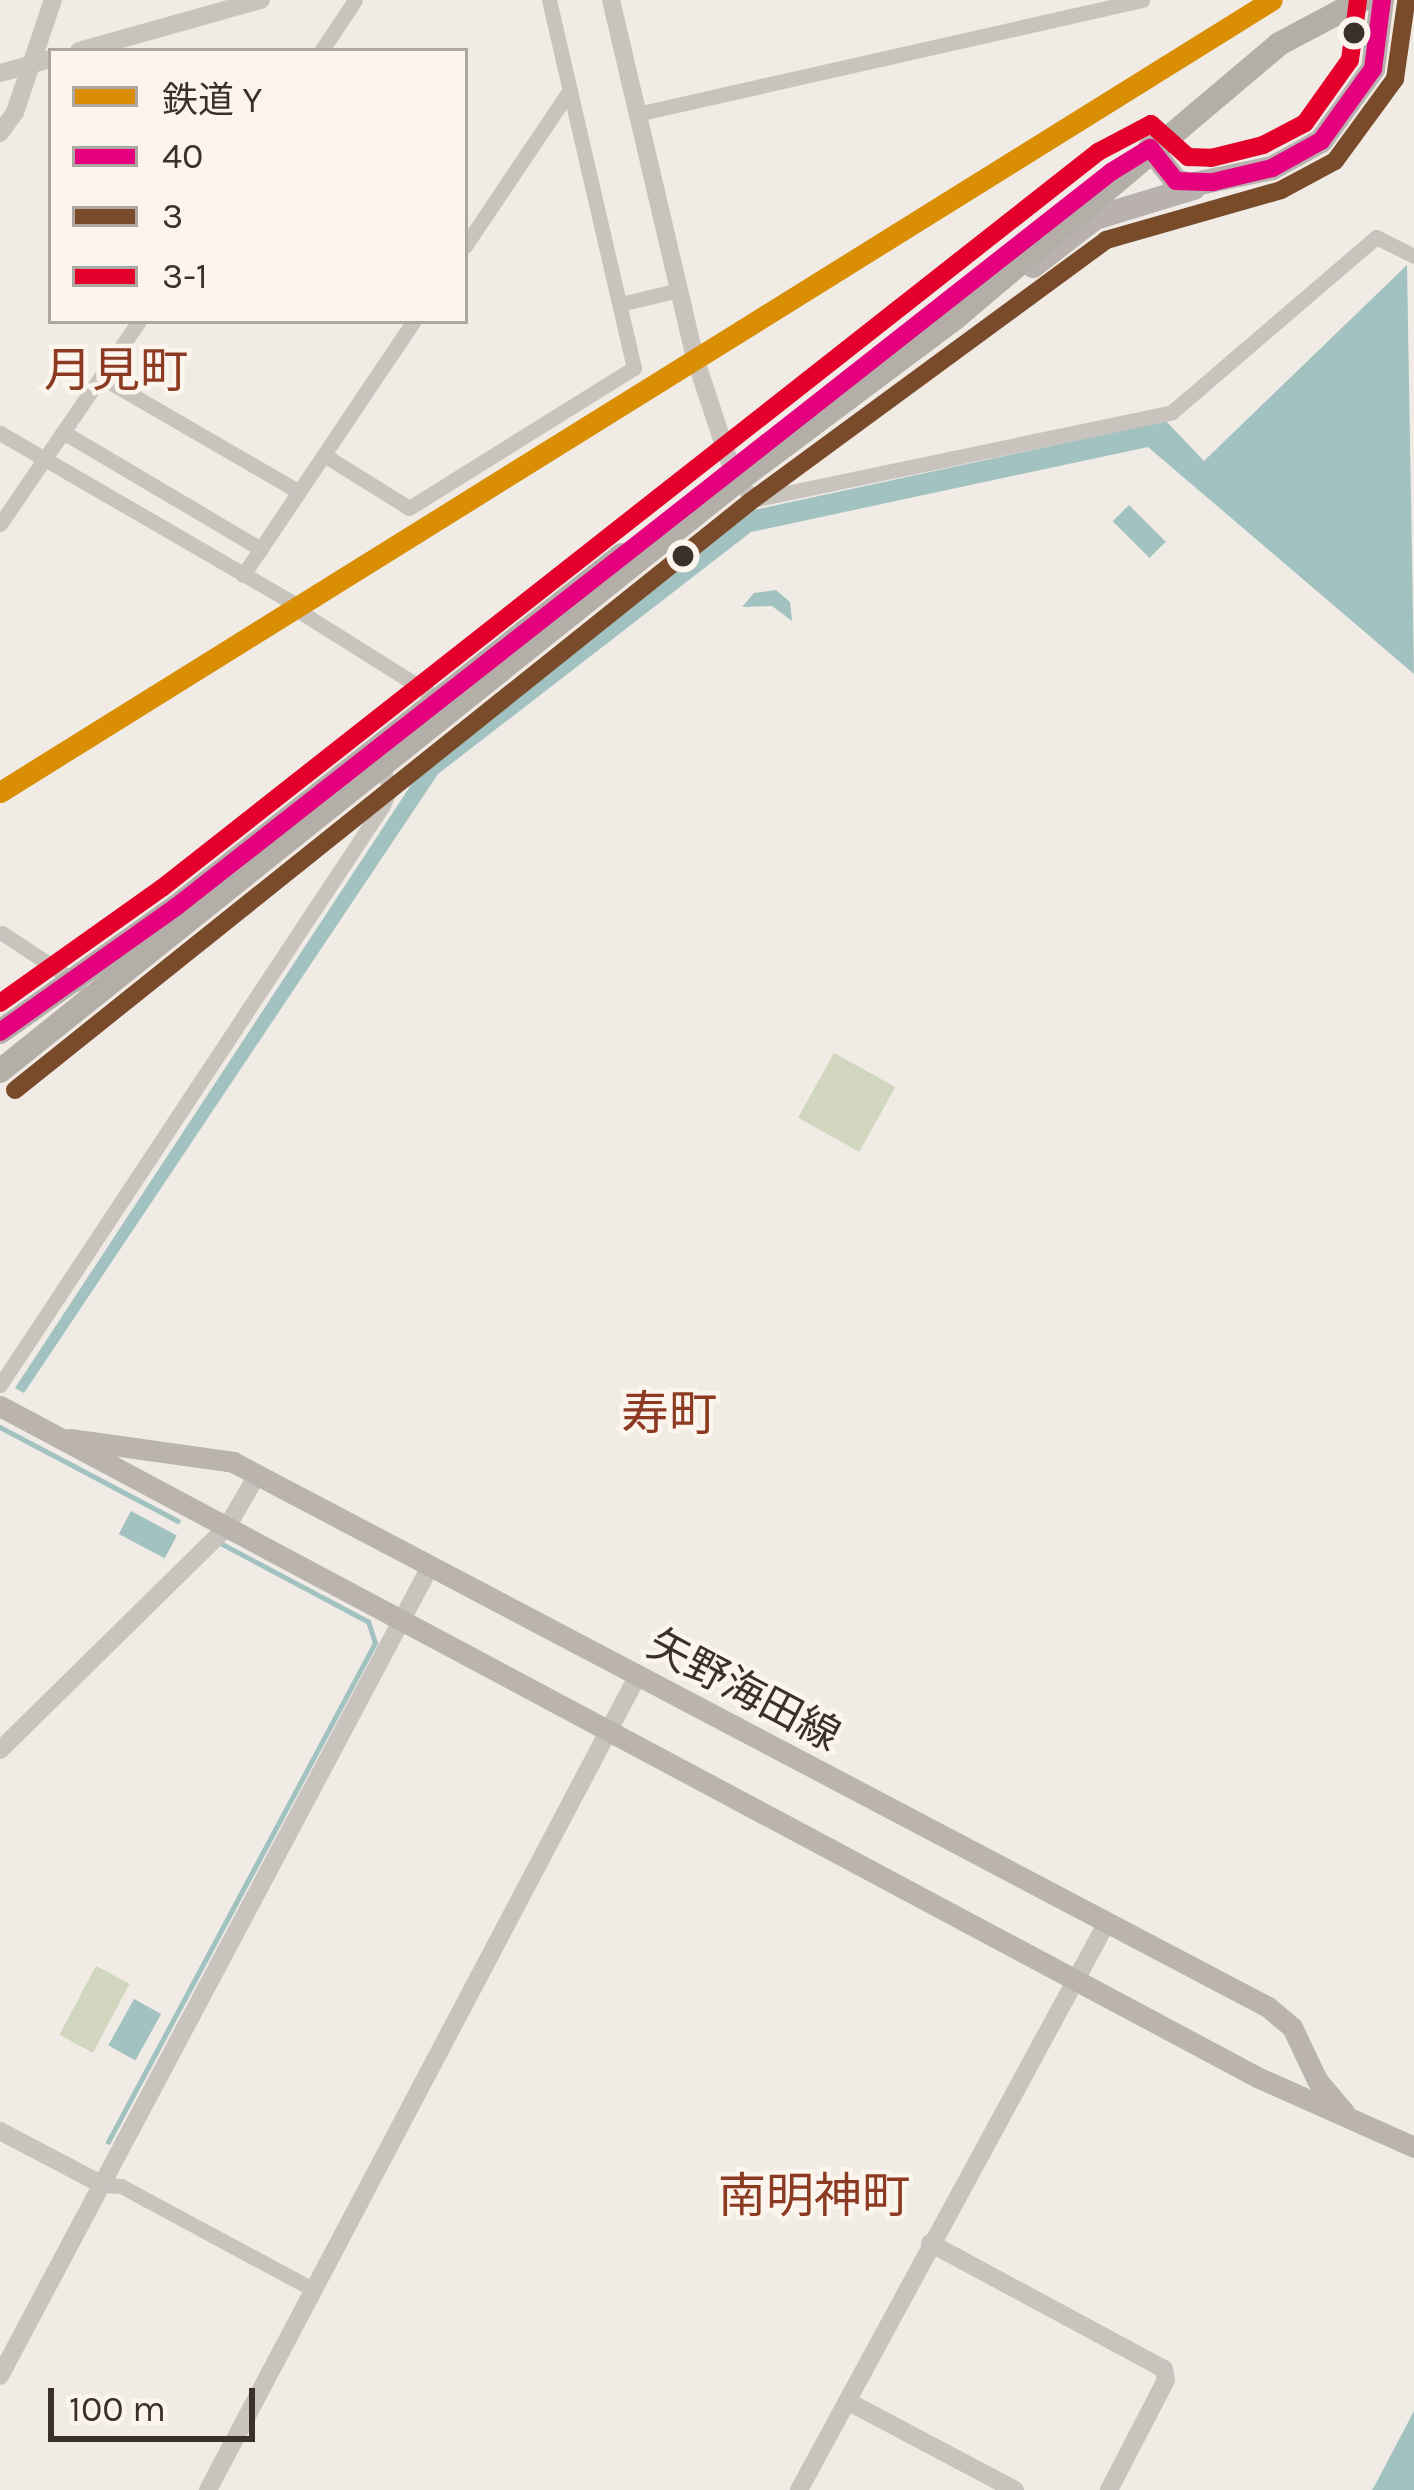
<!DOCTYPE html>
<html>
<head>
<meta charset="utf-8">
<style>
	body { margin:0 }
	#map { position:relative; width:1414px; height:2490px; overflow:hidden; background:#f0ebe5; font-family:Karla,"Noto Sans JP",sans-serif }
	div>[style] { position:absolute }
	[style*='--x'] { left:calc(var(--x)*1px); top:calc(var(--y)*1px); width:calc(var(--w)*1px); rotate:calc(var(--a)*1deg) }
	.green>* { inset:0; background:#d1d6bf; transform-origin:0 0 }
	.water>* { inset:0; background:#a1c2c1; transform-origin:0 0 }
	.stream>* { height:4.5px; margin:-2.25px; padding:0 2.25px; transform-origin:2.25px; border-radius:2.25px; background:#a1c2c1 }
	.minor>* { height:15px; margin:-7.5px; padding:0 7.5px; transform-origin:7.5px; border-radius:7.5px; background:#c9c3be }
	.tertiary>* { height:18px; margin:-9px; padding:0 9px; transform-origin:9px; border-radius:9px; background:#c9c3be }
	.secondary>* { height:21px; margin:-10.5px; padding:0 10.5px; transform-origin:10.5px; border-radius:10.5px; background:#bab3ae }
	.primary>* { height:24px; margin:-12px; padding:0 12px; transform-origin:12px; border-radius:12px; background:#b8b1ad }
	.trunk>* { height:24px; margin:-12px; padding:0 12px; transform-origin:12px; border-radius:12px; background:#b4aea8 }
	.bus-1>* { height:18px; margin:-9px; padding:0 9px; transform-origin:9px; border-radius:9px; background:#e5007d }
	.bus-2>* { height:18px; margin:-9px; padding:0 9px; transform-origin:9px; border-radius:9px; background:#7a4b2a }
	.bus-3>* { height:18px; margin:-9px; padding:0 9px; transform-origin:9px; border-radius:9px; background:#e4002b }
	.rail-1>* { height:21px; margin:-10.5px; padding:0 10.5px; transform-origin:10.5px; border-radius:10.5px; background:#d98e04 }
	.dots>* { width:33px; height:33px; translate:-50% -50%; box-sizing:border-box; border:6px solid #fbf5ee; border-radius:50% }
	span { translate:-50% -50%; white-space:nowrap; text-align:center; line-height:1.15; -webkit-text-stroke:9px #fbf5ee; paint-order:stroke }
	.street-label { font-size:42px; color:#3b302b }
	.quarter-label { font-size:48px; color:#8c3b22 }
	.legend { position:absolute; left:48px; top:48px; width:420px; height:276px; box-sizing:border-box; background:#fbf5ee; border:3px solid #aea6a0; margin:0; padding:15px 21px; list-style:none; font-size:36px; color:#3b302b }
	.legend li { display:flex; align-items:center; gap:24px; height:60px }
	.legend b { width:60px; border:3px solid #aea6a0 }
	.scale { position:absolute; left:48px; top:2388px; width:207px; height:54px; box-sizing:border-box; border:6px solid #3b302b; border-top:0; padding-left:15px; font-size:36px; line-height:42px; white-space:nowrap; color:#3b302b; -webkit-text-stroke:9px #fbf5ee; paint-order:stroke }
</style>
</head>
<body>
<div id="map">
	<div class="green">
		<div style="left:834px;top:1053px;width:70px;height:74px;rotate:29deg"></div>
		<div style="left:96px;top:1966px;width:38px;height:78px;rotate:28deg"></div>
	</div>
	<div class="water">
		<div style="clip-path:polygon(1407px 265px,1414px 674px,1148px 447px,751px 532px,438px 774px,24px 1393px,15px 1388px,430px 756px,639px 586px,731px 515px,1166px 421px,1204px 461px)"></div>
		<div style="left:1129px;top:505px;width:52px;height:23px;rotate:45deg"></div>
		<div style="clip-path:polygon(776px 590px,790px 602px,792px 621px,772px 606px,742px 607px,754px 593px)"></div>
		<div style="left:131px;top:1511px;width:52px;height:26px;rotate:28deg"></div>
		<div style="left:134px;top:1999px;width:31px;height:53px;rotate:29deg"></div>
		<div style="clip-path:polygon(1414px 2411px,1414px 2490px,1372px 2490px,1374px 2487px)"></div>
	</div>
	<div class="stream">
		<div style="--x:0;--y:1427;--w:201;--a:27.8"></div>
		<div style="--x:108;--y:2142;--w:566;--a:-61.85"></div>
		<div style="--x:375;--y:1643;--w:22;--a:-108"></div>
		<div style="--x:368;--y:1622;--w:166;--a:-152"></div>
	</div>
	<div class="minor">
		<div style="--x:321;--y:51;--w:61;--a:-56.3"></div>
		<div style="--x:637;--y:114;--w:518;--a:-12.72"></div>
		<div style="--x:465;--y:246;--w:188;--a:-56.1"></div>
		<div style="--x:620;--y:304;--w:61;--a:-13.3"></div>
		<div style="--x:101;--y:377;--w:229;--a:30.1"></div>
		<div style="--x:63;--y:432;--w:230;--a:30.6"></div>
		<div style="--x:0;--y:433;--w:337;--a:30.1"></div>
		<div style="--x:324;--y:455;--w:100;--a:31.9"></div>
		<div style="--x:409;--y:508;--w:265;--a:-31.9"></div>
		<div style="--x:634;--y:368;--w:378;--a:-103"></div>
		<div style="--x:736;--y:482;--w:27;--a:39"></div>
		<div style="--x:757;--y:499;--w:424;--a:-11.8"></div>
		<div style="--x:1172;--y:412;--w:269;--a:-40.6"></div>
		<div style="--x:1376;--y:237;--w:42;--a:26.6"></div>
		<div style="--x:0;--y:524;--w:246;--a:-55.6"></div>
		<div style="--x:243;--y:575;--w:306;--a:-56.1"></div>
		<div style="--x:302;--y:613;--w:162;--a:32.1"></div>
		<div style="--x:2;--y:933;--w:92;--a:33.5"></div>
		<div style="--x:0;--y:1385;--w:693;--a:-56.54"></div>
		<div style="--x:382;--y:807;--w:19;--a:-65"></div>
		<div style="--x:390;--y:790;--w:29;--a:-108"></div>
		<div style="--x:103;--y:2185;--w:18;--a:3"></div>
		<div style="--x:121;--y:2186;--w:219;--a:28.3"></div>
	</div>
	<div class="tertiary">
		<div style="--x:611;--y:0;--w:368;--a:76.8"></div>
		<div style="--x:695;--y:358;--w:131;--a:71.7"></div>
		<div style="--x:79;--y:51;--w:189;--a:-15.7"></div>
		<div style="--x:0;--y:73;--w:53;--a:-15.4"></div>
		<div style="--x:0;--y:133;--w:26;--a:-54"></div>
		<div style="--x:15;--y:112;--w:118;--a:-71.3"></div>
		<div style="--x:0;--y:1750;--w:318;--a:-44.5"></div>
		<div style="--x:227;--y:1527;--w:60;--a:-60"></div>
		<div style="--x:0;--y:2131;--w:116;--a:27.7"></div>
		<div style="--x:930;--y:2243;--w:266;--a:28.3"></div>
		<div style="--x:1164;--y:2369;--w:11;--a:80"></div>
		<div style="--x:1166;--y:2380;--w:124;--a:117.4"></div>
		<div style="--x:0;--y:2376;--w:916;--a:-62.01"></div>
		<div style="--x:847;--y:2401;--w:190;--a:27.9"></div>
		<div style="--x:208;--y:2490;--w:919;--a:-62.18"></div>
		<div style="--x:799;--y:2490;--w:642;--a:-61.52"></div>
	</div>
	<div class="secondary">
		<div style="--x:0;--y:1406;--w:1425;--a:28.09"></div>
		<div style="--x:1257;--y:2077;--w:172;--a:24"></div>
		<div style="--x:70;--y:1439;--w:165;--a:8"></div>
		<div style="--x:233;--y:1462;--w:1170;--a:27.77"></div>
		<div style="--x:1268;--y:2007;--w:31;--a:40"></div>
		<div style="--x:1292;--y:2027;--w:59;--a:64.7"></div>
		<div style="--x:1317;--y:2080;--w:42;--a:49.8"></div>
	</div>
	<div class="primary">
		<div style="--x:1150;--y:148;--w:42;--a:51.8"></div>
		<div style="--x:1176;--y:181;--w:15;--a:16"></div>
		<div style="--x:1190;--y:185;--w:84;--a:-11.7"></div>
		<div style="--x:1272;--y:168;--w:56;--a:-28.9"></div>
		<div style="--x:1321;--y:141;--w:89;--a:-54.2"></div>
		<div style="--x:1373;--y:69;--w:70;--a:-82.6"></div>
		<div style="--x:1033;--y:266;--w:78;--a:-37.7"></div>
		<div style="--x:1095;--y:218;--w:103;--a:-16.9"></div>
	</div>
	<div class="trunk">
		<div style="--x:0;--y:1032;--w:216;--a:-35.4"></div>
		<div style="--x:176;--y:907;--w:568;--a:-38.28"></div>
		<div style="--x:0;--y:1071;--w:943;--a:-38.67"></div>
		<div style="--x:736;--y:482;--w:274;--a:-36.8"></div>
		<div style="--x:955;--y:318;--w:424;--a:-40.2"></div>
		<div style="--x:1279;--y:44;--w:94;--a:-27.9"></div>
	</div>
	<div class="bus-1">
		<div style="--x:0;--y:1032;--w:216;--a:-35.4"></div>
		<div style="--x:176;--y:907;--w:1189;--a:-38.17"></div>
		<div style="--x:1111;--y:172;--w:46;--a:-31.6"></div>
		<div style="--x:1150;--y:148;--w:42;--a:51.8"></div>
		<div style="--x:1176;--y:181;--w:37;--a:2"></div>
		<div style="--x:1213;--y:182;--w:61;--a:-13.3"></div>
		<div style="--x:1272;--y:168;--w:56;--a:-28.9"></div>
		<div style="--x:1321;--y:141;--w:89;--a:-54.2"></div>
		<div style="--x:1373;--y:69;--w:70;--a:-82.6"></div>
	</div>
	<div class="bus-2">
		<div style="--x:15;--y:1090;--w:943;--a:-38.67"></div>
		<div style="--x:751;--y:501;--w:441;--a:-36.3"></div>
		<div style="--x:1106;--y:240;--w:182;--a:-15.9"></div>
		<div style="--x:1281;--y:190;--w:61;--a:-28.2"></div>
		<div style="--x:1335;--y:161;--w:102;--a:-53.8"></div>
		<div style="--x:1395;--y:79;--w:77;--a:-81.8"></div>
	</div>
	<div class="bus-3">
		<div style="--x:0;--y:1003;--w:199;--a:-35.4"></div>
		<div style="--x:162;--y:888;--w:1191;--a:-38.18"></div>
		<div style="--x:1098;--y:152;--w:60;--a:-27.8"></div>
		<div style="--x:1151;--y:124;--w:50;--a:41.7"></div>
		<div style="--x:1188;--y:157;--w:23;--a:2"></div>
		<div style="--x:1211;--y:158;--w:54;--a:-14"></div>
		<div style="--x:1263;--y:145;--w:47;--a:-27.6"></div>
		<div style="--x:1305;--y:123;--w:77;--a:-54.5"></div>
		<div style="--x:1350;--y:60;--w:61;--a:-82.4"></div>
	</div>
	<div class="rail-1">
		<div style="--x:0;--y:792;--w:1498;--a:-31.91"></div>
	</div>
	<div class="dots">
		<div style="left:1354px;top:33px;background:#3b302b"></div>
		<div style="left:683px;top:556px;background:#3b302b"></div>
	</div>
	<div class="street-label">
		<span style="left:744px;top:1690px;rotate:28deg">矢野海田線</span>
	</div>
	<div class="quarter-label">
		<span style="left:116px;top:372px">月見町</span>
		<span style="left:669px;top:1415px">寿町</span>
		<span style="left:814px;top:2197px">南明神町</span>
	</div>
	<ul class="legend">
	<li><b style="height:15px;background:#d98e04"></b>鉄道 Y</li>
	<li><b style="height:15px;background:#e5007d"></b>40</li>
	<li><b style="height:15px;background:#7a4b2a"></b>3</li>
	<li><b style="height:15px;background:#e4002b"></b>3-1</li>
	</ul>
	<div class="scale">100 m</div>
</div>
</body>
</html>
